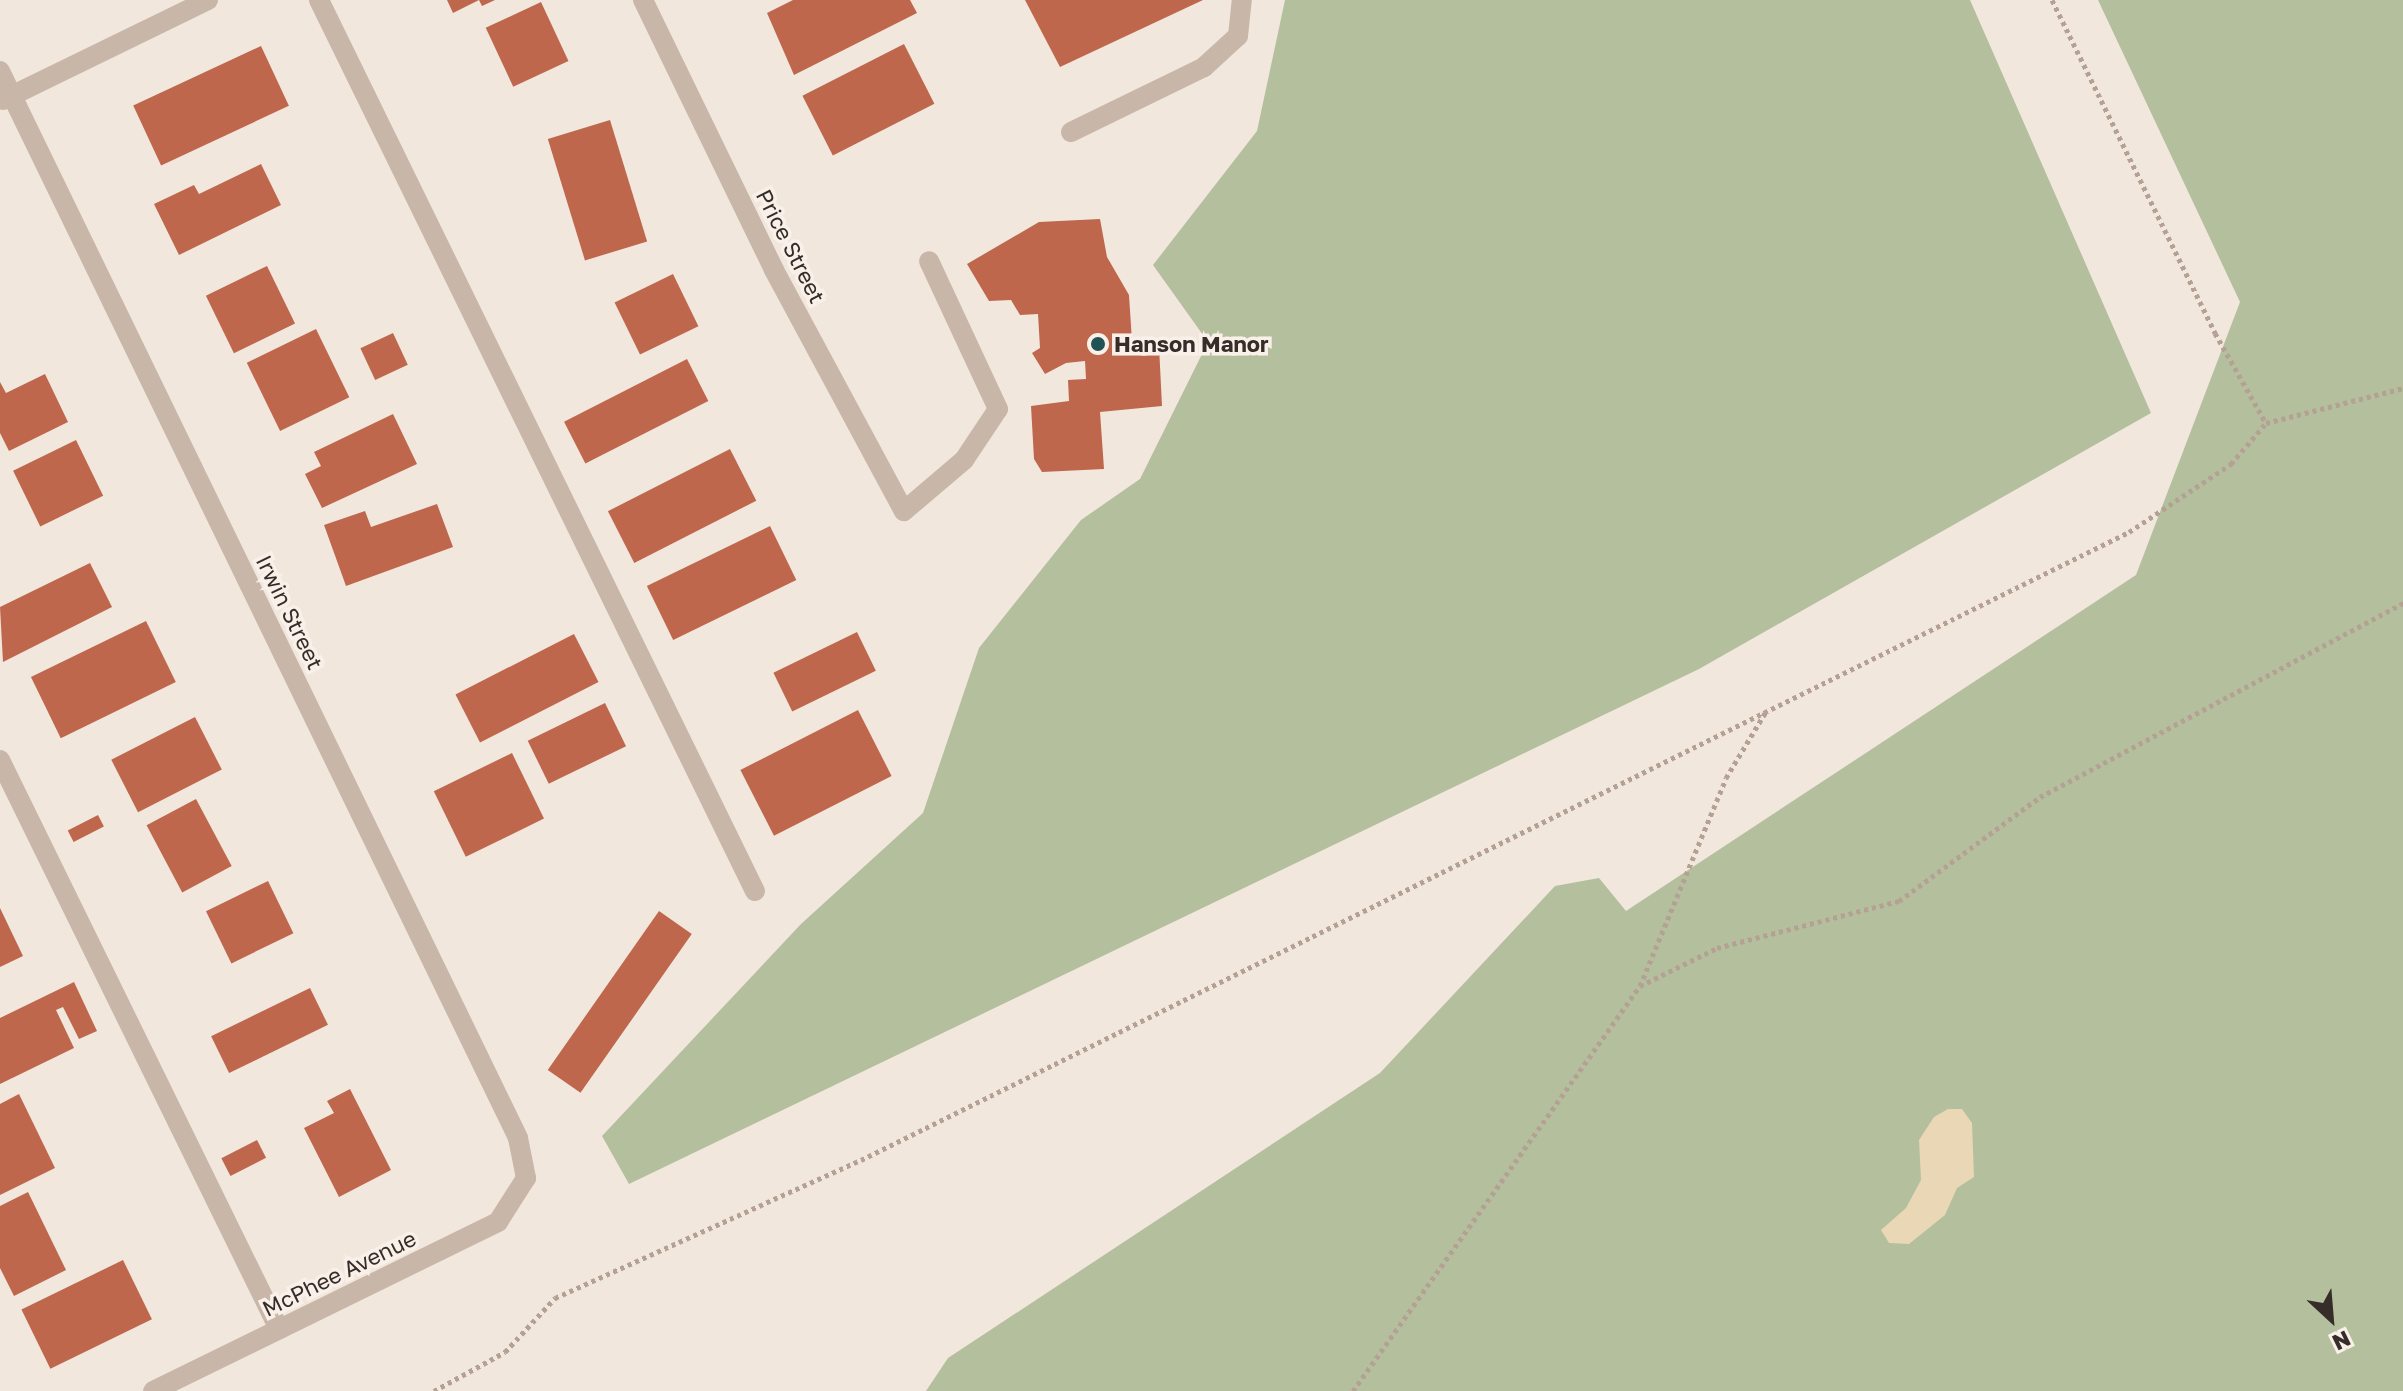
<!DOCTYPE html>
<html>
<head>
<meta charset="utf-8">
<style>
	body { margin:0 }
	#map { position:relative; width:2403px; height:1391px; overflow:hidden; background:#f1e7dd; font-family:"Golos Text",sans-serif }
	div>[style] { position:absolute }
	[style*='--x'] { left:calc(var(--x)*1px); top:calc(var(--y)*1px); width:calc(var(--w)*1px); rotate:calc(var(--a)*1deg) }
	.green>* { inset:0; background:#b4bf9e }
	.sand>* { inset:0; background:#ead7b5 }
	.building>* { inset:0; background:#bf674d; transform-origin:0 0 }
	.path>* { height:5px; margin-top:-2.5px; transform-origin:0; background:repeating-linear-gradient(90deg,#b4a194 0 4px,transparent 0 8px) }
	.lane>* { height:20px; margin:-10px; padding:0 10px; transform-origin:10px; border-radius:10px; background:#c8b7a9 }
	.street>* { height:20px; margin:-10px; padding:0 10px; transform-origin:10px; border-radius:10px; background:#c8b7a9 }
	.dots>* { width:22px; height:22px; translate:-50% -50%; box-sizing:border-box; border:4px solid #f9f1e9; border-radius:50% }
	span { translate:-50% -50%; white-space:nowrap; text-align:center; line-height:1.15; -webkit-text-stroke:7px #f9f1e9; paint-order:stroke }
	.street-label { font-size:22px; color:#362d29 }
	.poi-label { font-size:22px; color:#362d29; font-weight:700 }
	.left { translate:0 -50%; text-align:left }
	.north { position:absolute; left:2291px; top:1279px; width:80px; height:80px; -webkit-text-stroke:6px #f9f1e9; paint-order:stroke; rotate:154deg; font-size:22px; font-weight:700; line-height:32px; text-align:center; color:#362d29 }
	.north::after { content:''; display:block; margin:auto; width:28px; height:36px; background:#362d29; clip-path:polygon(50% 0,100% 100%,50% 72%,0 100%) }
</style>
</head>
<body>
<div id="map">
	<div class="green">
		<div style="clip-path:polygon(1285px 0,1970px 0,2151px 413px,1699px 669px,629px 1184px,602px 1136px,801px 924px,923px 813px,979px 648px,1081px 520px,1140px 479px,1208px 342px,1153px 265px,1257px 131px)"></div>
		<div style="clip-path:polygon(2098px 0,2403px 0,2403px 1391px,926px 1391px,948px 1358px,1380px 1073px,1555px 886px,1599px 878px,1626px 911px,2136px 575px,2240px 302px)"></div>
	</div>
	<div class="sand">
		<div style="clip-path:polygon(1948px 1109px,1962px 1109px,1972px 1123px,1974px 1177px,1957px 1188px,1945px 1215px,1909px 1244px,1889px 1243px,1881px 1230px,1906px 1208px,1921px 1180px,1919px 1140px,1934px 1117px)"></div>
	</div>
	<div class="building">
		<div style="clip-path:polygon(447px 0,495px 0,482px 6px,479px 0,453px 13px)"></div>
		<div style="clip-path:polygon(793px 0,910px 0,917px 13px,794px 75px,767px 13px)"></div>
		<div style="clip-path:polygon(1025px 0,1203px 0,1060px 67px)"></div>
		<div style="left:541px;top:2px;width:65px;height:61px;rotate:65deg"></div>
		<div style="left:904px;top:44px;width:67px;height:114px;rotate:63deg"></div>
		<div style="left:261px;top:46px;width:66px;height:141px;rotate:65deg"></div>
		<div style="left:610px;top:120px;width:127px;height:65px;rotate:73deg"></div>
		<div style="clip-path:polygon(261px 164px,281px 205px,179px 255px,154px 204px,194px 185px,199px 194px)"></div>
		<div style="clip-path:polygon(1100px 219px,1107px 257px,1129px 295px,1132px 341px,1155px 339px,1159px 346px,1162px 406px,1100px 412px,1104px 469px,1042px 472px,1034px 459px,1031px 406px,1069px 401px,1068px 380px,1086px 379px,1085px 361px,1066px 363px,1045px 374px,1032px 353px,1040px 348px,1038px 314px,1020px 315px,1011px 300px,989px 301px,967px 264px,1039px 222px)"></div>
		<div style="left:267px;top:266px;width:64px;height:68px;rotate:64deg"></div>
		<div style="left:673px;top:274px;width:58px;height:65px;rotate:64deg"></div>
		<div style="left:316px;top:329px;width:76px;height:77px;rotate:64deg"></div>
		<div style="left:393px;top:333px;width:35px;height:36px;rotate:65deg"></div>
		<div style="left:687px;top:359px;width:47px;height:138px;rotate:63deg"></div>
		<div style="clip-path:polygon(45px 374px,68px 422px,9px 451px,0 433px,0 382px,6px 393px)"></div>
		<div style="clip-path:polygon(393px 414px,417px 464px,322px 508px,305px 474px,321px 466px,314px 452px)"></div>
		<div style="left:76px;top:440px;width:62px;height:70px;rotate:64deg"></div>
		<div style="left:730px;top:449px;width:58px;height:137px;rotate:63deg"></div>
		<div style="clip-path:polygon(437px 504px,453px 547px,346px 586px,324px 525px,365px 511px,371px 527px)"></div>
		<div style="left:770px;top:526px;width:60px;height:137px;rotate:64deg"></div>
		<div style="clip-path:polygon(90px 563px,112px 607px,3px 662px,0 607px)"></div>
		<div style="left:146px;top:621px;width:68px;height:128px;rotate:64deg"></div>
		<div style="left:857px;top:632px;width:43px;height:93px;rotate:64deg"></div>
		<div style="left:574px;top:634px;width:54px;height:133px;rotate:63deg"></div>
		<div style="left:605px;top:703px;width:48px;height:86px;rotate:64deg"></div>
		<div style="left:858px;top:710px;width:74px;height:132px;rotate:63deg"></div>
		<div style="left:195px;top:717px;width:59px;height:94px;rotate:63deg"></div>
		<div style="left:512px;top:753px;width:73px;height:87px;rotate:64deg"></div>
		<div style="left:196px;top:799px;width:76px;height:56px;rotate:62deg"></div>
		<div style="left:98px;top:815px;width:13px;height:34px;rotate:63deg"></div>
		<div style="left:268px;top:881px;width:58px;height:69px;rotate:64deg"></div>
		<div style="clip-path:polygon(0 908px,23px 956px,0 967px)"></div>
		<div style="left:659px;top:911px;width:40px;height:194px;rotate:35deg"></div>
		<div style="clip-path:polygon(74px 982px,97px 1031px,79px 1039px,63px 1007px,56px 1010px,74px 1048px,0 1084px,0 1018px)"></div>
		<div style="left:310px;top:988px;width:41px;height:110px;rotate:64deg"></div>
		<div style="clip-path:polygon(350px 1089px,391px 1170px,339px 1197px,304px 1128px,334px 1113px,327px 1101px)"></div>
		<div style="clip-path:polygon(19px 1094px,55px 1168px,0 1195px,0 1104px)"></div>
		<div style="left:257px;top:1140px;width:20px;height:40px;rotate:63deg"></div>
		<div style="clip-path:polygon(28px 1192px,66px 1270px,14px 1296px,0 1268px,0 1206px)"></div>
		<div style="left:123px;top:1260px;width:66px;height:113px;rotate:64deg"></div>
	</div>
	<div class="path">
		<div style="--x:2052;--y:0;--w:371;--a:63.9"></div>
		<div style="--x:2215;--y:333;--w:103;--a:60.5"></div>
		<div style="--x:2266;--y:423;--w:141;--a:-14.3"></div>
		<div style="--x:1640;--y:986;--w:225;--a:-67.5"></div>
		<div style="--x:1726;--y:778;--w:76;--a:-59"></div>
		<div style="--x:434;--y:1391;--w:81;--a:-28.8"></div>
		<div style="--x:505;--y:1352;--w:74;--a:-47.2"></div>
		<div style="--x:555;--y:1298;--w:336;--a:-24.3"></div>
		<div style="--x:861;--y:1160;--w:1415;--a:-26.35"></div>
		<div style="--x:2129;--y:532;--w:123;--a:-33.7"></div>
		<div style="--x:2231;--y:464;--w:54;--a:-49.5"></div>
		<div style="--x:1353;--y:1391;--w:496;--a:-54.7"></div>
		<div style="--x:1640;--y:986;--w:86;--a:-26.3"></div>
		<div style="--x:1717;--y:948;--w:188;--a:-14.5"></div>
		<div style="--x:1899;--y:901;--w:175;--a:-36.4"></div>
		<div style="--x:2040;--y:797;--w:412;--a:-28.1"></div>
	</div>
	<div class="lane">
		<div style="--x:319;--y:0;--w:992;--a:63.93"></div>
		<div style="--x:904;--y:511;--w:79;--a:-40.4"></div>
		<div style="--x:964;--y:460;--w:61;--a:-56.3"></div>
		<div style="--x:998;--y:409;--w:163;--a:-115"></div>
		<div style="--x:0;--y:760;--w:634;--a:63.88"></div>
	</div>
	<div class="street">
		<div style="--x:643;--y:0;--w:300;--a:64.1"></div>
		<div style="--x:774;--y:270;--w:274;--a:61.7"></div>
		<div style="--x:0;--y:71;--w:1186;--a:64.1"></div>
		<div style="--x:518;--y:1138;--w:41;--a:78.7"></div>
		<div style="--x:526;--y:1178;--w:52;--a:122.5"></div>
		<div style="--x:498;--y:1222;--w:384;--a:153.9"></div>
		<div style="--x:3;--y:100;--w:228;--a:-26"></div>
		<div style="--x:1071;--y:132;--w:148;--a:-26"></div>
		<div style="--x:1204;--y:67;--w:46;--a:-42.4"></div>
		<div style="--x:1238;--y:36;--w:36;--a:-84"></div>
	</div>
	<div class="dots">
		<div style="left:1098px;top:344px;background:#205355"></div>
	</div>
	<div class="street-label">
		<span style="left:791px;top:246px;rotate:63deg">Price Street</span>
		<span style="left:290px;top:612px;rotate:64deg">Irwin Street</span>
		<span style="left:339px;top:1273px;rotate:-26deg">McPhee Avenue</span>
	</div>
	<div class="poi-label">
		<span class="left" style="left:1114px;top:344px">Hanson Manor</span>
	</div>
	<div class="north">N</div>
</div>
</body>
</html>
